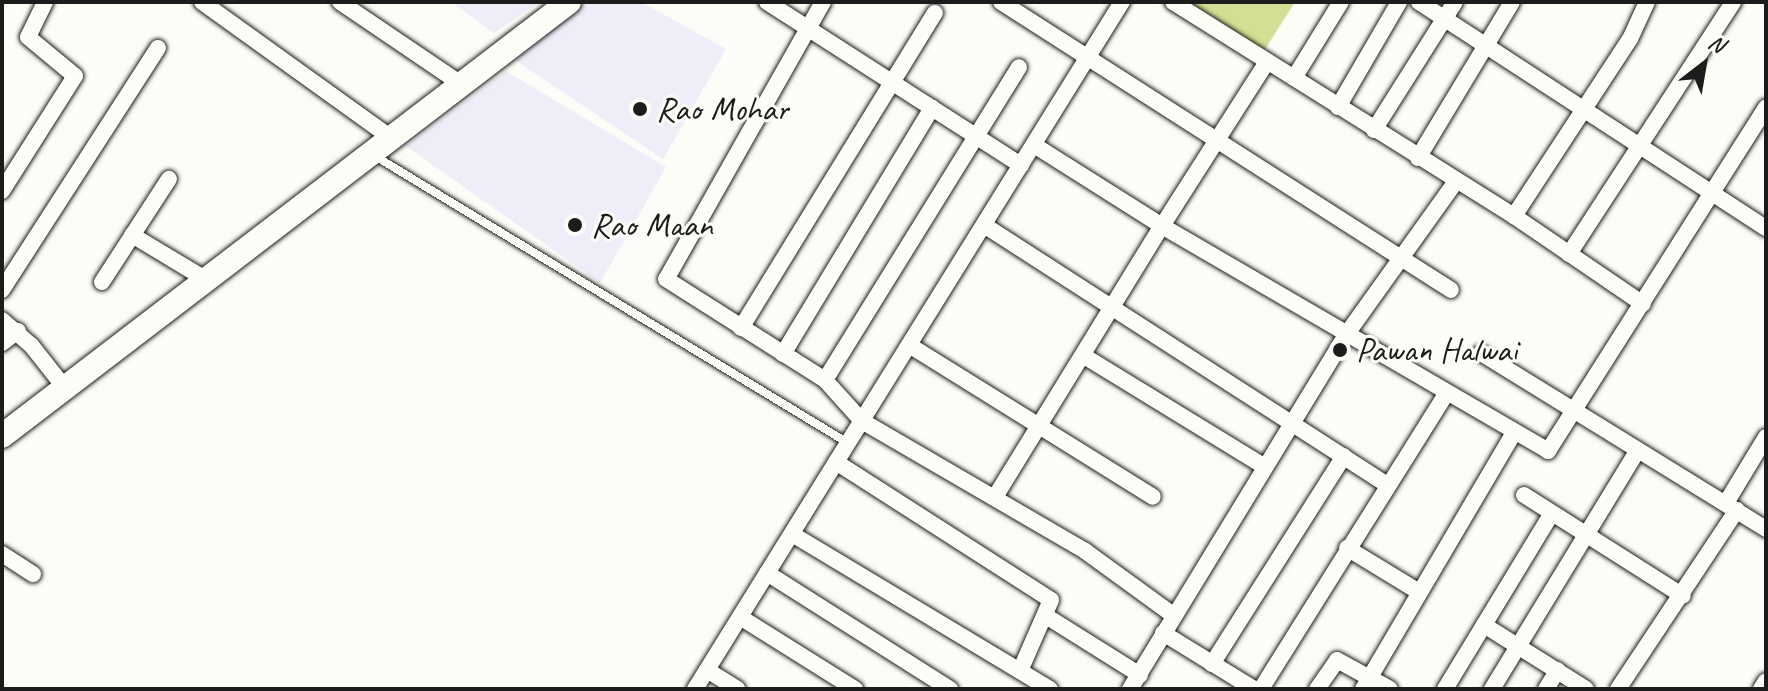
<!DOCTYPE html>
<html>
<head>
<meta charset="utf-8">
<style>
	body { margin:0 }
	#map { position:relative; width:1768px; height:691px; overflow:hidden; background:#fdfcf7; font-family:Caveat,sans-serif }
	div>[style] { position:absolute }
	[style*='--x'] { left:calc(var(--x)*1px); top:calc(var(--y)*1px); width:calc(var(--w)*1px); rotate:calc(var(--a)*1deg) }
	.built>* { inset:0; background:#eeedf8 }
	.green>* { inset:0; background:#d3e093 }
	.roads { filter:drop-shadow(0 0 2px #1c1c1c) drop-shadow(0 0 2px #1c1c1c) }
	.lane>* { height:8px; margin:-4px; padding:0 4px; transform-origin:4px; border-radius:4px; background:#fdfcf7 }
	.street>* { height:16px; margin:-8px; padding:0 8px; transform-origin:8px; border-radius:8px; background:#fdfcf7 }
	.secondary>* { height:24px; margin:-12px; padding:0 12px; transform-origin:12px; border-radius:12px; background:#fdfcf7 }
	.dots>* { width:22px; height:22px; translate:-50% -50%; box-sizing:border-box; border:4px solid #fdfcf7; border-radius:50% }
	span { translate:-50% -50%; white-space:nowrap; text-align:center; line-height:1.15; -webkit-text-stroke:6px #fdfcf7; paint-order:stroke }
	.poi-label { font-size:34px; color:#1c1c1c }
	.left { translate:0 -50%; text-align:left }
	.frame { position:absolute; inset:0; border:4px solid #1c1c1c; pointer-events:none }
	.north { position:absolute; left:1664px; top:24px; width:80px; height:80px; -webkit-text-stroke:6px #fdfcf7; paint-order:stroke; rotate:31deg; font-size:22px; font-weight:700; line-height:32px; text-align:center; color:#1c1c1c }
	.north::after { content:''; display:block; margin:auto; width:28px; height:36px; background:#1c1c1c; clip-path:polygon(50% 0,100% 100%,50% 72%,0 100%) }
</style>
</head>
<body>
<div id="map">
	<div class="built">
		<div style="clip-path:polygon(451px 2px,540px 2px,494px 33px)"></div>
		<div style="clip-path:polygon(587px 2px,641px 2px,726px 49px,663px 159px,515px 60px)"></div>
		<div style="clip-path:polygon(506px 71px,666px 167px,600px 283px,406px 146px)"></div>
	</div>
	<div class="green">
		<div style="clip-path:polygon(1160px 2px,1295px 2px,1257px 62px)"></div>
	</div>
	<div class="roads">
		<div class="lane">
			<div style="--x:375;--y:156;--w:553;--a:31.25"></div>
		</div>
		<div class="street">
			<div style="--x:202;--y:2;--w:233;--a:35.7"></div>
			<div style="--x:340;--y:2;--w:146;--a:34.1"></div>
			<div style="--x:767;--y:2;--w:302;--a:32.7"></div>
			<div style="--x:823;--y:2;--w:318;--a:119.5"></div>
			<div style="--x:666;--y:279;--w:188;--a:32.4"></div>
			<div style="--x:825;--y:380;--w:55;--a:47.9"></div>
			<div style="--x:862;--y:421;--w:258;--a:30.2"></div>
			<div style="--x:1085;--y:551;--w:109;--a:36"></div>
			<div style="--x:1001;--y:2;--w:534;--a:32.62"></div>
			<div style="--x:1173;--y:2;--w:403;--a:32.1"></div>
			<div style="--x:1514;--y:216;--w:156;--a:34.3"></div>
			<div style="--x:1419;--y:2;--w:414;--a:33.1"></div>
			<div style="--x:1294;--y:78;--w:89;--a:-58.3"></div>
			<div style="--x:1338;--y:107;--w:121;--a:-59.8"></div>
			<div style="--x:1374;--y:130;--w:151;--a:-57.7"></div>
			<div style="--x:1034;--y:145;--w:151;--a:32.3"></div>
			<div style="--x:1162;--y:226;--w:195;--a:-57.4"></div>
			<div style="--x:1418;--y:158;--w:182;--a:-58.9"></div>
			<div style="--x:2;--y:191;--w:136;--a:-57.6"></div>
			<div style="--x:75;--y:76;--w:61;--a:-140.3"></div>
			<div style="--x:28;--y:37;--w:39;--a:-64"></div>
			<div style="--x:1514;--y:216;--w:212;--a:-56.8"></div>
			<div style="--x:1630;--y:39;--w:41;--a:-65.3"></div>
			<div style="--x:984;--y:225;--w:480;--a:32.8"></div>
			<div style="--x:132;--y:235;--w:87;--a:31"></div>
			<div style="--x:1569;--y:254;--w:301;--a:-56.9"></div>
			<div style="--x:102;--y:282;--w:123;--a:-57"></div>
			<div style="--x:2;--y:290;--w:288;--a:-57.2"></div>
			<div style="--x:2;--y:320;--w:38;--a:41"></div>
			<div style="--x:31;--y:345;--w:55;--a:51.7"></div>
			<div style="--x:741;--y:328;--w:370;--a:-58.4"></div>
			<div style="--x:2;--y:343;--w:20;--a:-37"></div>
			<div style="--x:909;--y:345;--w:287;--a:31.9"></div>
			<div style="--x:1481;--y:353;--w:335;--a:31.7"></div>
			<div style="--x:783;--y:354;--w:288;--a:-58.8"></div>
			<div style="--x:1084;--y:356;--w:212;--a:31.5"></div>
			<div style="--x:825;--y:380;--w:368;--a:-58.2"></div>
			<div style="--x:836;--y:462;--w:255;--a:32.7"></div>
			<div style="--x:1051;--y:600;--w:77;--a:113.6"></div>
			<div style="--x:1524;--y:495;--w:188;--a:32.4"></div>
			<div style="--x:995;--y:497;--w:318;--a:-58.4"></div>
			<div style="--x:1162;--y:226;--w:447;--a:30.2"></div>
			<div style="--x:1548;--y:451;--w:407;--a:-57.6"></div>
			<div style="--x:1726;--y:503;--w:77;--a:-58.8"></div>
			<div style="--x:792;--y:534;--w:301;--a:31"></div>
			<div style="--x:1347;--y:548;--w:84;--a:31.4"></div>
			<div style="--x:2;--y:554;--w:37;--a:33"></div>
			<div style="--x:767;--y:573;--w:217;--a:32.4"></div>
			<div style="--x:1046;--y:616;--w:111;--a:32.1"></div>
			<div style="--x:740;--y:617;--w:136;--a:32.1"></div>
			<div style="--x:1484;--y:625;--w:120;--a:32.1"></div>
			<div style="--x:1163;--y:633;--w:107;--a:31.6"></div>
			<div style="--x:1212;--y:664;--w:246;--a:-57.6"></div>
			<div style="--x:707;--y:670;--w:36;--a:32"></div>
			<div style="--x:695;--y:689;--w:809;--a:-58.14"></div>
			<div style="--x:1130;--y:689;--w:415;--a:-58.6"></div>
			<div style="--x:1346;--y:335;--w:187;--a:-54.4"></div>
			<div style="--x:1261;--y:689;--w:350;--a:-57.9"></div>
			<div style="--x:1317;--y:689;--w:35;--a:-55"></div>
			<div style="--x:1337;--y:660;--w:60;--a:28.7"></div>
			<div style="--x:1363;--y:689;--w:297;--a:-59.5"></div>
			<div style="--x:1445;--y:689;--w:204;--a:-58.7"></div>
			<div style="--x:1492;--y:689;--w:280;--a:-58.6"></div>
			<div style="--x:1546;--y:689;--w:22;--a:-58"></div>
			<div style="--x:1618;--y:689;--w:215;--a:-56.4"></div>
			<div style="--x:1761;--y:689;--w:9;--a:-58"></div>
		</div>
		<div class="secondary">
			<div style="--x:2;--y:436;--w:714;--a:-37.43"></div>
		</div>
	</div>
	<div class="dots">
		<div style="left:640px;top:109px;background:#1c1c1c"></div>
		<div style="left:575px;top:225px;background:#1c1c1c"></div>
		<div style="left:1340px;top:350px;background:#1c1c1c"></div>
	</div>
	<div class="poi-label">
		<span class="left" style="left:656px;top:109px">Rao Mohar</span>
		<span class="left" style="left:591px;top:225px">Rao Maan</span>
		<span class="left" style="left:1356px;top:350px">Pawan Halwai</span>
	</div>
	<div class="frame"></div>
	<div class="north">N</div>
</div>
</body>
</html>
